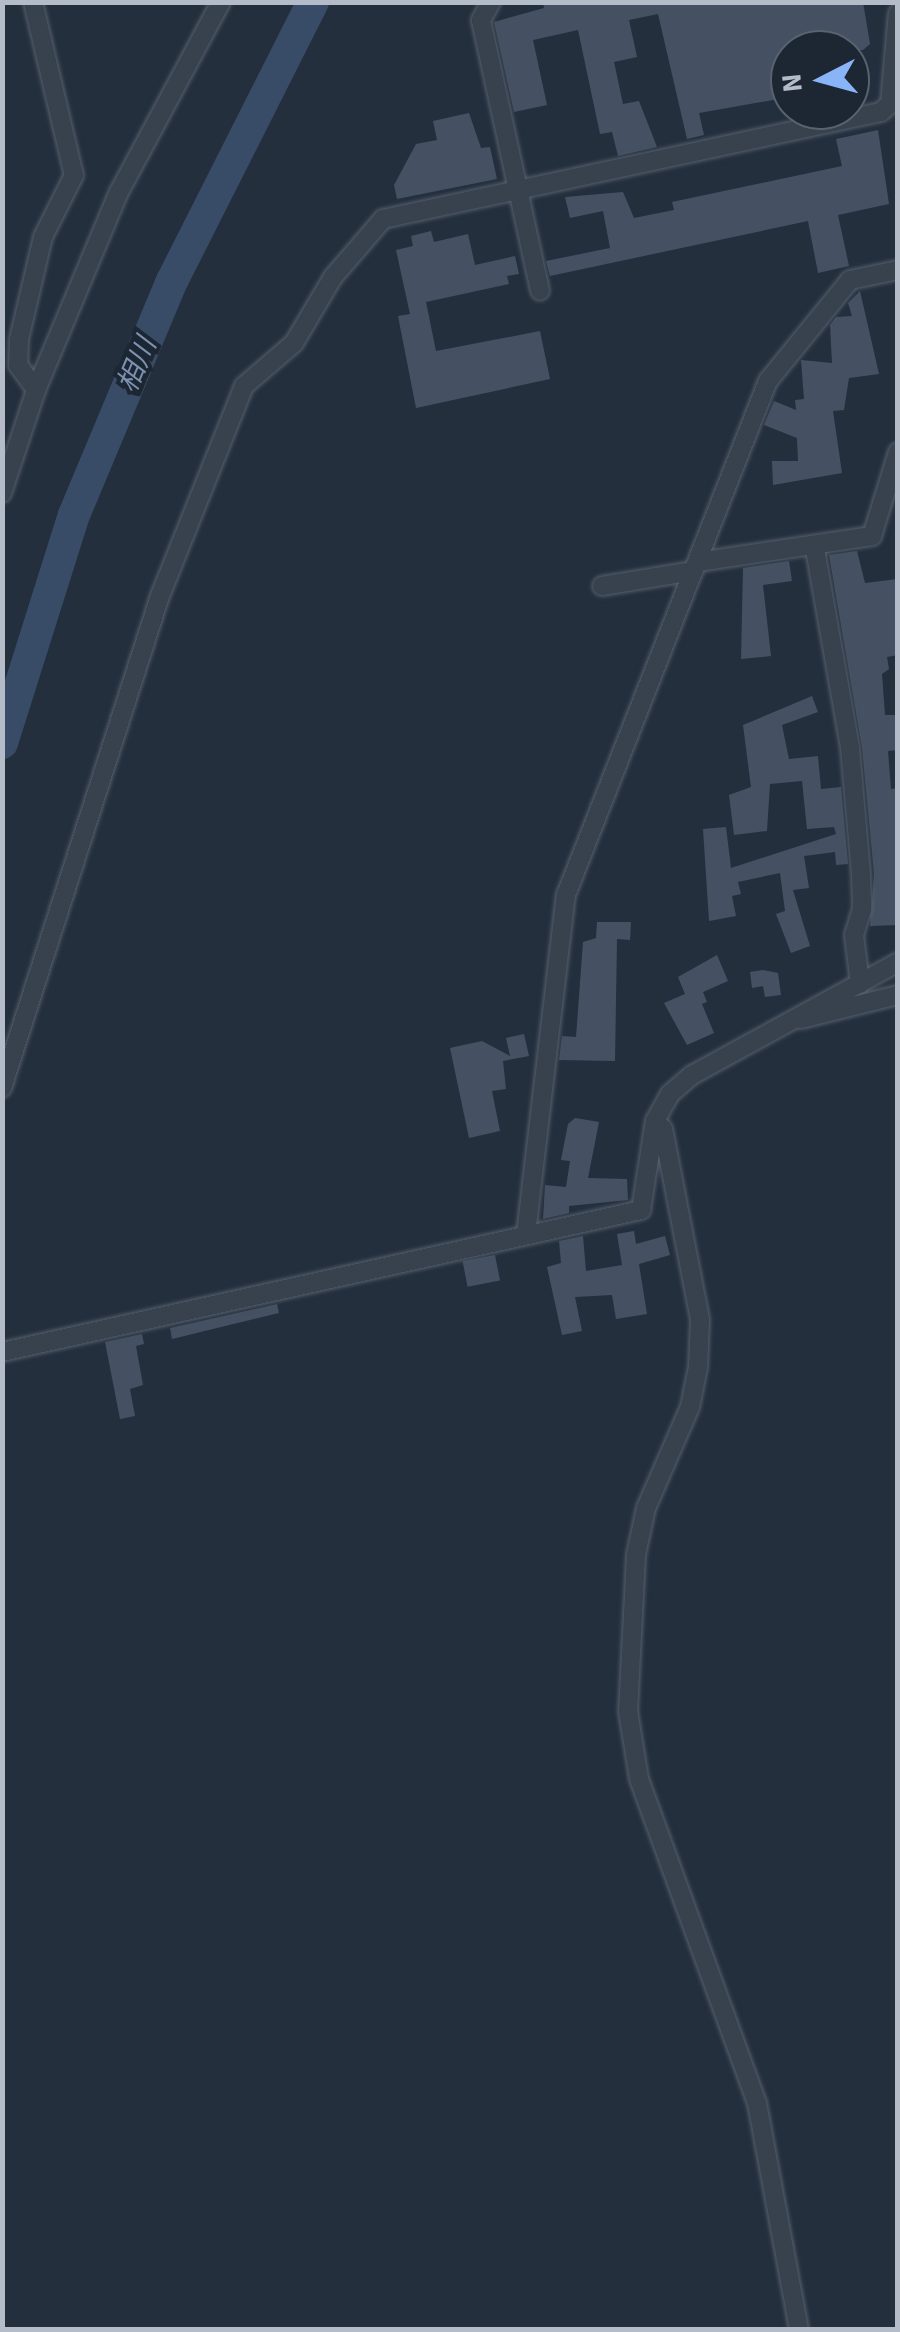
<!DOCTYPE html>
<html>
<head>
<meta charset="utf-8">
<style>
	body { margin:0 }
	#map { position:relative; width:900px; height:2332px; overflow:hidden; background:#242f3e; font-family:"Source Sans 3","Noto Sans JP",sans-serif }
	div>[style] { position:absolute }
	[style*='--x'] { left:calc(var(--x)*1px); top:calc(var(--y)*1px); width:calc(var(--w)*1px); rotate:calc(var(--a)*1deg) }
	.river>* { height:32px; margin:-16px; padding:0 16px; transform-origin:16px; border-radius:16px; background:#394c67 }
	.building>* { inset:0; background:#455162; transform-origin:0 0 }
	.roads { filter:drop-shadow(0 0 2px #565f6c) drop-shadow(0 0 2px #565f6c) }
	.minor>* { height:18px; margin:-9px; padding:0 9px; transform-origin:9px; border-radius:9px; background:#38414e }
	span { translate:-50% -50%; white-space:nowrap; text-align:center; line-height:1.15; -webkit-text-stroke:8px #1d2633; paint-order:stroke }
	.water-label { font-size:28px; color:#7c92b1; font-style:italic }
	.frame { position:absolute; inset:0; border:5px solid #b4bcc9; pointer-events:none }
	.north { position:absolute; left:770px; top:30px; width:100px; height:100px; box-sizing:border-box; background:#1d2633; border:2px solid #59626f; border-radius:50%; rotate:264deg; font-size:28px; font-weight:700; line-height:40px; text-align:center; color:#b4bcc9 }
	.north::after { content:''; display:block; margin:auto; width:35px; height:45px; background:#8ab4f8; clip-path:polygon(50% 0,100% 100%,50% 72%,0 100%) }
</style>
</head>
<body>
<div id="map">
	<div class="river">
		<div style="--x:2;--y:743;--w:239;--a:-72.5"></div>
		<div style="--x:74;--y:515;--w:254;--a:-67.3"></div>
		<div style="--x:172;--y:281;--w:313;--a:-63.2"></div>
	</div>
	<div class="building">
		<div style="clip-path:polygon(543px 2px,863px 2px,870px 44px,863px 50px,790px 50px,790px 72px,780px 79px,784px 98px,699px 113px,704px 135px,687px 139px,658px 14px,629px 20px,637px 57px,614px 62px,623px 104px,639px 101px,657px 147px,618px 156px,612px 132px,600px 134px,578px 30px,533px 40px,547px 105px,514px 112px,494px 22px,544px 8px)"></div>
		<div style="clip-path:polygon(469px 113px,481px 148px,490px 147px,497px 179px,397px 199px,394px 185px,416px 144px,437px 140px,433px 121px)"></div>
		<div style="clip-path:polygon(878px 130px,889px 204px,838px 215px,849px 266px,818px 273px,808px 221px,550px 276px,546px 261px,610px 248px,603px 211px,570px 218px,565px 197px,623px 192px,634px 218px,674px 210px,672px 202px,842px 166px,836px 139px)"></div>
		<div style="clip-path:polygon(431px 231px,434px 242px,468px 234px,475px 265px,515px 256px,519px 274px,507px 276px,509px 284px,426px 302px,436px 351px,540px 331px,550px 379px,416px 408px,398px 316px,410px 314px,396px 250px,413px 246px,411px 236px)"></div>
		<div style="clip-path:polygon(860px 291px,879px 374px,849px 378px,844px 410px,833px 411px,842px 473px,773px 485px,772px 461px,798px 461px,797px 438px,764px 425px,774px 401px,796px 410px,795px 400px,804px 399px,801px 360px,832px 363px,830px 325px,836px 317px,852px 316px,848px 303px)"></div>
		<div style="clip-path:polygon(857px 551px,865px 583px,898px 579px,898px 655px,887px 657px,889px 669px,882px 674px,885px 715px,898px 715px,898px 750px,888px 751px,891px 789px,898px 788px,898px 925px,870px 926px,874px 874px,862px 747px,829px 555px)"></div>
		<div style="clip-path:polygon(789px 561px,792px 581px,763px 585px,771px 656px,741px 659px,743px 568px)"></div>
		<div style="clip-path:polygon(812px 696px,818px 712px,782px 725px,789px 759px,818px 756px,821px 789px,841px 787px,848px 864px,836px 865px,835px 852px,804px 856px,809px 888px,793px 890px,810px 946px,791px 953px,776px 914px,785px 911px,780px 873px,738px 882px,741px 894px,732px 896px,736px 916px,709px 921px,703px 829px,726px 827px,731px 868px,836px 834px,834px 827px,807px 829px,802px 781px,770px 784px,767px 831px,734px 835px,729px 795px,751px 787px,743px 725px)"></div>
		<div style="clip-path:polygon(597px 922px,631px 922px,630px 940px,617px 939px,615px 1061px,559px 1060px,562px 1036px,576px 1037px,583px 942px,596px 938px)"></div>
		<div style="clip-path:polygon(717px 955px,728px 981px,703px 992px,707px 1002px,702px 1004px,714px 1033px,687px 1045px,664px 1003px,685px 994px,678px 977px)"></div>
		<div style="clip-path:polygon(763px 970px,778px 973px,781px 995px,765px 997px,763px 986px,752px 988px,750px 972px)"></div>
		<div style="clip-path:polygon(524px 1034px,529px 1056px,503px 1061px,506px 1089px,492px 1091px,500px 1131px,469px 1138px,450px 1048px,482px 1041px,510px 1056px,506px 1038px)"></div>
		<div style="clip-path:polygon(575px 1118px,599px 1122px,588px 1178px,627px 1179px,628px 1200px,569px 1206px,569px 1213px,543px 1219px,545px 1185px,566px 1187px,570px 1161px,561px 1160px,568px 1124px)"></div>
		<div style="clip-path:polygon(634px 1231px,636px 1244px,665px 1236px,670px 1255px,639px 1264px,647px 1314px,616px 1319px,612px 1295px,575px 1297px,582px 1331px,562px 1335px,547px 1267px,561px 1263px,559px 1241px,583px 1236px,586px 1271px,622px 1265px,617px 1234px)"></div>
		<div style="left:495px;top:1255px;width:26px;height:33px;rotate:79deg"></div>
		<div style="clip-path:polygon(277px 1304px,279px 1313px,172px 1339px,170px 1328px)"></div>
		<div style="clip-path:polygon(142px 1334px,144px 1344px,136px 1346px,143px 1385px,130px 1389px,135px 1416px,120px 1419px,105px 1342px)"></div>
	</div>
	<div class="roads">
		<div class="minor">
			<div style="--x:33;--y:2;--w:178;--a:76.7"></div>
			<div style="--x:74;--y:175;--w:69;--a:116.6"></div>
			<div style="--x:43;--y:237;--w:105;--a:103.2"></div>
			<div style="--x:19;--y:339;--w:26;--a:92"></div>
			<div style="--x:18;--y:365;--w:31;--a:54"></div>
			<div style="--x:491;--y:2;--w:21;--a:119"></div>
			<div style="--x:481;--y:20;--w:277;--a:77.7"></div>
			<div style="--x:2;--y:493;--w:108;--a:-71.7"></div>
			<div style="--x:36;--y:390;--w:215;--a:-67.3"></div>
			<div style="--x:119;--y:192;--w:216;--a:-61.8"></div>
			<div style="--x:815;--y:549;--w:202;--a:80"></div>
			<div style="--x:850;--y:748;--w:126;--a:85"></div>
			<div style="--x:861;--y:874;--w:35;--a:88"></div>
			<div style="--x:862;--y:909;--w:27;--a:107"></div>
			<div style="--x:854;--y:935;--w:49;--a:83"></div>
			<div style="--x:698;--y:562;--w:176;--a:-8.5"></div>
			<div style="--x:872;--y:536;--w:88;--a:-72.8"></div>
			<div style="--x:602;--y:586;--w:93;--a:-9.3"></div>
			<div style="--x:801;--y:1019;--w:100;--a:-13.9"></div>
			<div style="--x:2;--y:1088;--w:517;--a:-72.2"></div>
			<div style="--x:160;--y:596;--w:226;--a:-68.2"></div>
			<div style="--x:244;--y:386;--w:66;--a:-40.7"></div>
			<div style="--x:294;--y:343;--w:77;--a:-59.4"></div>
			<div style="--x:333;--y:277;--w:77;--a:-49.2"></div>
			<div style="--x:383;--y:219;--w:509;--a:-12.13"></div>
			<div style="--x:881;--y:112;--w:12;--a:-42"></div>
			<div style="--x:890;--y:104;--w:91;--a:-85"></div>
			<div style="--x:655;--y:1121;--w:11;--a:45"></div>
			<div style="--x:663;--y:1129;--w:195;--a:79"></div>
			<div style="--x:700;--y:1320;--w:47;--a:92.4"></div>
			<div style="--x:698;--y:1367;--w:41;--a:101.3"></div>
			<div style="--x:690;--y:1407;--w:110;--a:113.5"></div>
			<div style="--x:646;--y:1508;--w:48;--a:102"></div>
			<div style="--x:636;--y:1555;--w:156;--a:92.9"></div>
			<div style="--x:628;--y:1711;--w:69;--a:80.8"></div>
			<div style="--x:639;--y:1779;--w:345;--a:70"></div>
			<div style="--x:757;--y:2103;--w:231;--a:79.5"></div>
			<div style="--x:526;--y:1234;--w:341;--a:-83.3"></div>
			<div style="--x:566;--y:895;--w:552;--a:-68.55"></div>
			<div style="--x:768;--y:381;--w:130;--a:-50.9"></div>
			<div style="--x:850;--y:280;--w:49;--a:-11.8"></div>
			<div style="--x:2;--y:1352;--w:655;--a:-12.53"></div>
			<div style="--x:641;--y:1210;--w:90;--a:-81.1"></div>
			<div style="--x:655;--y:1121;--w:31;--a:-61"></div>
			<div style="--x:670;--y:1094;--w:29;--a:-41"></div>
			<div style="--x:692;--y:1075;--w:235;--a:-28.7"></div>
		</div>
	</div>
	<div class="water-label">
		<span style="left:137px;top:365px;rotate:-67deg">相川</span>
	</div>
	<div class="frame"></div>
	<div class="north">N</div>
</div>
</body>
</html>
